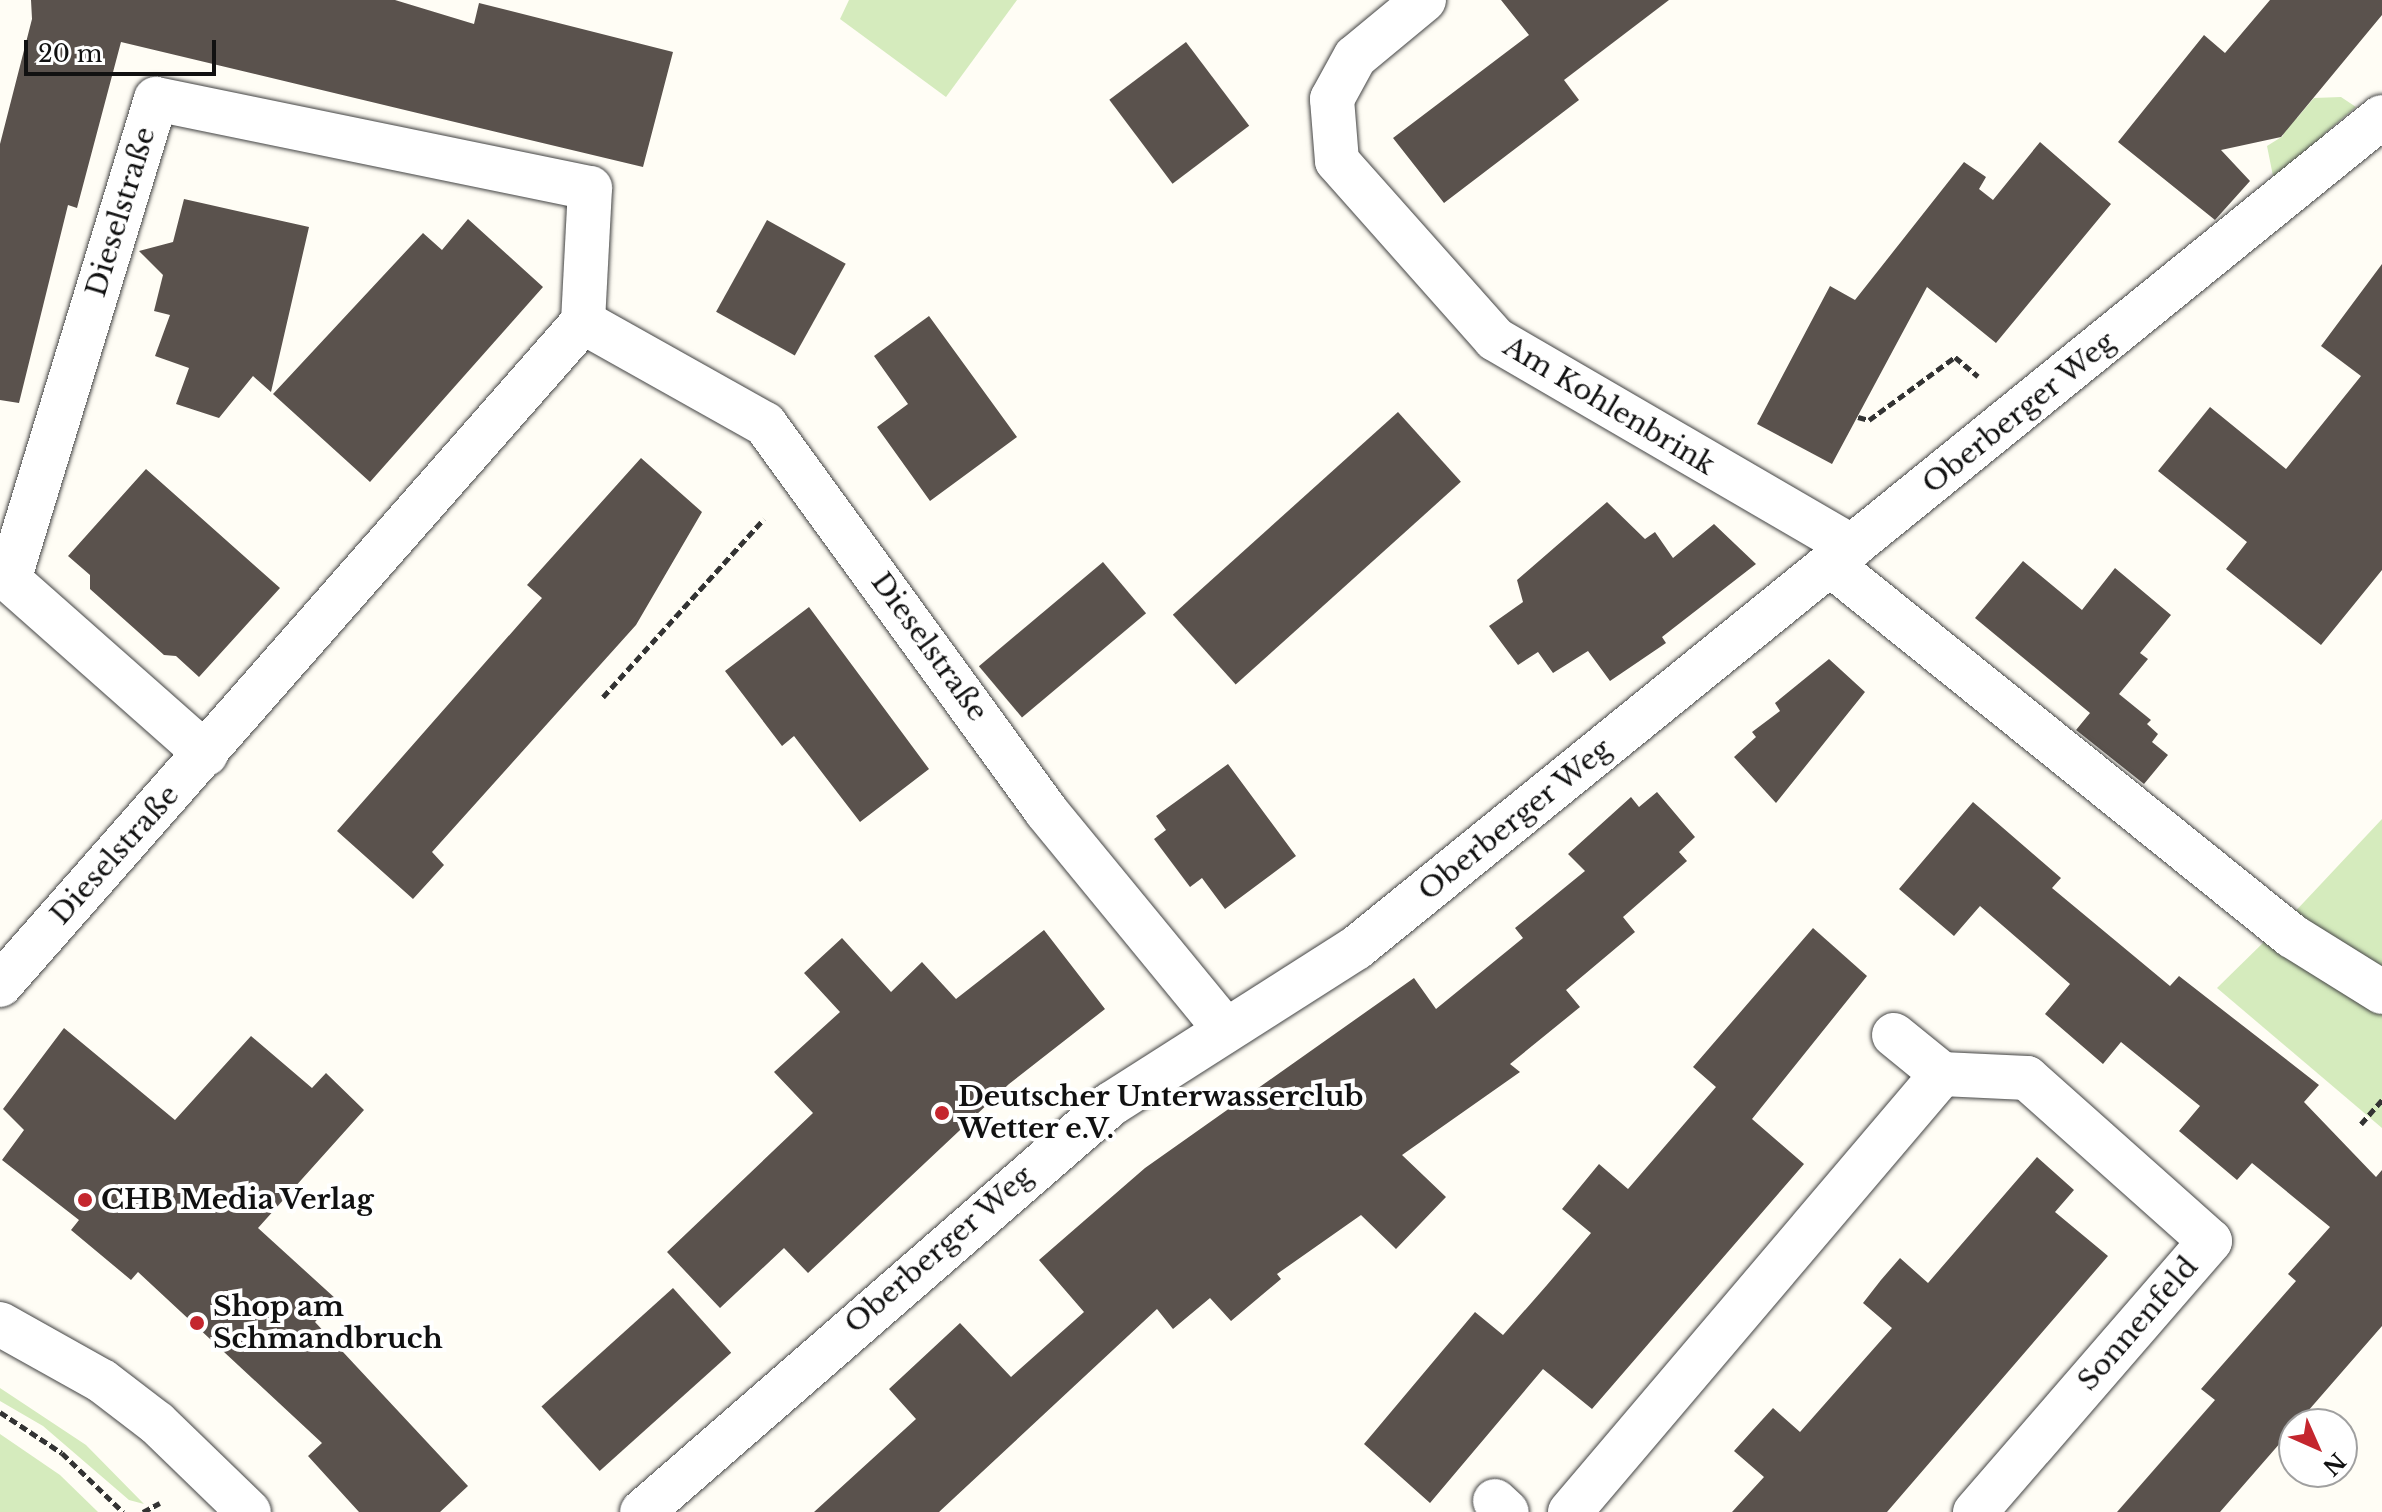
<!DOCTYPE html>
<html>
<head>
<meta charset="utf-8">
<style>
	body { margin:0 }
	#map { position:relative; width:2382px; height:1512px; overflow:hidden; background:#fffdf5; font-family:"Libre Baskerville",serif }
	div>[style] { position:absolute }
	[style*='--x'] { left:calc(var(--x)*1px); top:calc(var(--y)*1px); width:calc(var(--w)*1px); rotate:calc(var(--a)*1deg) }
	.green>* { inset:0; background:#d5ebbd }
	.building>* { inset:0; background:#5a524d; transform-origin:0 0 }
	.path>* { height:5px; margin-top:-2.5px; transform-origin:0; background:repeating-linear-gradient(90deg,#333 0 8px,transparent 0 12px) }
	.roads { filter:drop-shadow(0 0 2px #444) drop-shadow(0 0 2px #444) }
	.minor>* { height:44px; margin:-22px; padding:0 22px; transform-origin:22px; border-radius:22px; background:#fff }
	.dots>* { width:22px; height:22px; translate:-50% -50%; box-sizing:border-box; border:4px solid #fff; border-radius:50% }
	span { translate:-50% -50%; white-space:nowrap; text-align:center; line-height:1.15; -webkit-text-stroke:8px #fff; paint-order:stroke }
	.street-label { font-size:28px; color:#111 }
	.poi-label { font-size:28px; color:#111; font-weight:700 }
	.left { translate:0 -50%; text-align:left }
	.north { position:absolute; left:2278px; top:1408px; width:80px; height:80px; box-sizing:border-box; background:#fff; border:2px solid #a0a0a0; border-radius:50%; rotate:135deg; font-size:22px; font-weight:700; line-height:32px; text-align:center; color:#111 }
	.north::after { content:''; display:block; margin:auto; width:28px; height:36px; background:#c4262e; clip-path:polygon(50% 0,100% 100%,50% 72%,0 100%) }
	.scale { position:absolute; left:24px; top:40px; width:192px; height:36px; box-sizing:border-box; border:4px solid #111; border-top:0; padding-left:10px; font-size:24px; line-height:28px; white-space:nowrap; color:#111; -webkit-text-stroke:6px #fff; paint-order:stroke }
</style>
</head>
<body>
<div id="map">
	<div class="green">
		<div style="clip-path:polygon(849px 0,1017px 0,946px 97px,840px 19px)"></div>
		<div style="clip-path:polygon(2341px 97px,2356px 107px,2324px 134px,2328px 140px,2274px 181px,2267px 146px,2283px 136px,2287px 107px,2297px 118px,2314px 98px)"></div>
		<div style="clip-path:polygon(2382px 819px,2382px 973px,2290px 917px)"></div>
		<div style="clip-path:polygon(2268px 938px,2382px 1008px,2382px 1128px,2217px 988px)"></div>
		<div style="clip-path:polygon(0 1388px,86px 1445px,144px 1504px,129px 1500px,43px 1426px,0 1401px)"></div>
		<div style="clip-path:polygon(0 1434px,60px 1475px,98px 1512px,0 1512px)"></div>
	</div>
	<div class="building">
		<div style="clip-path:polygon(31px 0,395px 0,474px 24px,479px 3px,673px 52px,643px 167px,121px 42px,77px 208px,68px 205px,19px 403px,0 400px,0 144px,32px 19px)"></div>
		<div style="clip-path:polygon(1501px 0,1669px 0,1564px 80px,1579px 100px,1444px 203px,1393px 138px,1529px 35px)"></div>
		<div style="clip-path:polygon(2270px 0,2382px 0,2382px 15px,2281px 137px,2221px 150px,2250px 181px,2215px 220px,2118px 142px,2204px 35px,2225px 53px)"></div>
		<div style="left:1186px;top:42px;width:105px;height:96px;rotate:53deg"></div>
		<div style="clip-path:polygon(2040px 142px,2111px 204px,1996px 343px,1927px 287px,1832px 464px,1757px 424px,1830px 286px,1855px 300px,1964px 162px,1986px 177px,1979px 189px,1993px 200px)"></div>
		<div style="clip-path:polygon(184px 199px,309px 227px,271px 392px,253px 376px,219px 418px,176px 404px,189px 368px,155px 356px,170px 315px,154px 311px,163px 275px,139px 251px,173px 242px)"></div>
		<div style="clip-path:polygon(468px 219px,543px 287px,370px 482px,273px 394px,423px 233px,442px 250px)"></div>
		<div style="left:767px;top:220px;width:90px;height:105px;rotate:29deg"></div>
		<div style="clip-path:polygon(2382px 264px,2382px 570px,2321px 645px,2226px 569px,2247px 542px,2158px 471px,2210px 407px,2286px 469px,2361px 376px,2321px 346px)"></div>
		<div style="clip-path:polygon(929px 316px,1017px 437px,930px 501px,877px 427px,908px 404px,874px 356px)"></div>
		<div style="left:1398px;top:412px;width:94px;height:303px;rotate:48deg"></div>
		<div style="clip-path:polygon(641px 458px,702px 512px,636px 625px,432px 852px,444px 865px,413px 899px,337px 831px,542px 598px,527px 585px)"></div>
		<div style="clip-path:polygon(146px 469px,280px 588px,199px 677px,176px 656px,164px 655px,90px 589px,90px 575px,68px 556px)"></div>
		<div style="clip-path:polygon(1607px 502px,1645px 539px,1655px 532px,1673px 558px,1714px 524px,1756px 564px,1662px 637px,1666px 643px,1610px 681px,1588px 651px,1553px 673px,1538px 652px,1518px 665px,1489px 626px,1523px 602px,1517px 580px)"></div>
		<div style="clip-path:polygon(2023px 561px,2082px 610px,2115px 568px,2171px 615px,2140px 653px,2148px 659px,2119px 694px,2151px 720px,2147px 724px,2158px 734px,2152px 742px,2168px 755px,2144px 784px,2076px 730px,2090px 713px,1975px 618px)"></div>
		<div style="left:1103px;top:562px;width:67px;height:162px;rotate:50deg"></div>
		<div style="clip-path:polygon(809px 607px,929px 769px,860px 822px,794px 736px,782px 746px,725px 671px)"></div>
		<div style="clip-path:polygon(1829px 659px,1865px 692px,1776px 803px,1734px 757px,1756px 737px,1752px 732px,1780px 711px,1775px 703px)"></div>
		<div style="clip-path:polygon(1228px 764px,1296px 856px,1225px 909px,1202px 878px,1190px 887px,1154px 839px,1166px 830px,1156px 816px)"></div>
		<div style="clip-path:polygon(1657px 792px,1695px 837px,1679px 852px,1687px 861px,1623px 917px,1635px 932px,1566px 990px,1580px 1007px,1510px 1064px,1520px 1072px,1402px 1155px,1446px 1197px,1396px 1249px,1361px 1215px,1277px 1274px,1281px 1279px,1231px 1321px,1210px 1298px,1173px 1329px,1157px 1309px,939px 1512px,814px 1512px,916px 1419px,889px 1389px,960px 1323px,1011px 1377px,1084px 1312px,1039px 1260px,1145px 1168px,1414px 978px,1436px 1009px,1523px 938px,1515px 928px,1585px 871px,1568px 854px,1631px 797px,1639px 807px)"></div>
		<div style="clip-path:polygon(1973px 802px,2061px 878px,2052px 888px,2170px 986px,2179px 976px,2319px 1085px,2304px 1102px,2376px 1177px,2382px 1170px,2382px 1326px,2220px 1512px,2117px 1512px,2215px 1400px,2201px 1389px,2296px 1281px,2288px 1274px,2330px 1227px,2252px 1163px,2237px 1180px,2179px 1131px,2200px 1106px,2121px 1042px,2103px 1064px,2045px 1014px,2070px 984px,1980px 906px,1954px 936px,1899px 889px)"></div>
		<div style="clip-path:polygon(1813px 928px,1867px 976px,1752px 1119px,1804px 1164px,1592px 1409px,1543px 1369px,1430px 1503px,1364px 1444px,1475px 1312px,1503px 1335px,1547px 1285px,1591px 1233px,1562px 1209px,1599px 1164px,1628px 1189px,1716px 1087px,1693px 1067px)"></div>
		<div style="clip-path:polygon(1044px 930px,1105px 1009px,1009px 1084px,808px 1273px,784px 1248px,720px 1308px,667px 1252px,813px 1113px,774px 1072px,840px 1012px,804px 973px,842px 938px,891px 992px,922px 962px,956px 999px)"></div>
		<div style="clip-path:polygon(64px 1028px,175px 1120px,251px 1036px,312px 1088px,326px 1073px,364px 1110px,258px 1228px,336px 1299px,315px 1322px,468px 1486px,440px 1512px,359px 1512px,308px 1456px,322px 1443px,138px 1272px,131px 1280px,71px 1230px,79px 1220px,2px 1160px,24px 1130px,3px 1109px)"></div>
		<div style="clip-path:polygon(2037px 1157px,2074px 1190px,2055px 1212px,2108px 1256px,1887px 1512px,1732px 1512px,1764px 1477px,1734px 1451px,1752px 1431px,1773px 1408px,1800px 1432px,1892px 1328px,1863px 1303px,1881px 1280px,1900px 1258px,1928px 1283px)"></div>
		<div style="left:673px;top:1288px;width:87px;height:177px;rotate:48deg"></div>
	</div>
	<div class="path">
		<div style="--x:1858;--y:417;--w:11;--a:15"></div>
		<div style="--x:1869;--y:420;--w:107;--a:-36.2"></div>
		<div style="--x:1955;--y:357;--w:30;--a:40"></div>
		<div style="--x:603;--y:697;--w:240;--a:-47.9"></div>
		<div style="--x:2361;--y:1124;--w:32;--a:-49"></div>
		<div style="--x:0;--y:1412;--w:74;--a:33.5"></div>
		<div style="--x:62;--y:1453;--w:85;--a:44"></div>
		<div style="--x:143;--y:1512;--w:19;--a:-28"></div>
	</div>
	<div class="roads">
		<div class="minor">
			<div style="--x:1424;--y:0;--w:89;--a:140.4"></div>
			<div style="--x:1355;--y:57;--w:48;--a:118.7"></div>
			<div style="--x:1332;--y:99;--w:62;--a:85.4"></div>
			<div style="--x:1337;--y:161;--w:238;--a:48.4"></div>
			<div style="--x:1495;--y:339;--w:413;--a:30.2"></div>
			<div style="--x:1831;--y:565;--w:592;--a:38.83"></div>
			<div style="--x:2292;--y:936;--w:106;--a:31.9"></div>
			<div style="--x:206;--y:754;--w:263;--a:-138.5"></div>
			<div style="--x:9;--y:580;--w:503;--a:-73.01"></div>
			<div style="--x:156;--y:99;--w:443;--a:11.6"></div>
			<div style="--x:590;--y:188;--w:134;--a:93"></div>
			<div style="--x:583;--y:322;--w:209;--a:29.3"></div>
			<div style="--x:765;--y:424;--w:478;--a:54"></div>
			<div style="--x:1046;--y:811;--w:283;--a:50.6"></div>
			<div style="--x:0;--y:985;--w:883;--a:-48.67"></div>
			<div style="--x:1894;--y:1035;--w:62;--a:39.1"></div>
			<div style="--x:1942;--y:1074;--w:85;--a:2.7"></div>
			<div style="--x:2027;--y:1078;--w:245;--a:41.7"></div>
			<div style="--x:2210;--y:1241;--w:359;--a:130.9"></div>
			<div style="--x:0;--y:1324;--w:117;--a:29.2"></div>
			<div style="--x:102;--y:1381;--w:69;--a:37.4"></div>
			<div style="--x:157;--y:1423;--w:128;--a:44.1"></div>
			<div style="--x:1495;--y:1501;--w:16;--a:43"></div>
			<div style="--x:642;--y:1512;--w:622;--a:-41.02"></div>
			<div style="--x:1111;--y:1104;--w:290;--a:-32.5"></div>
			<div style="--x:1356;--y:948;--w:1320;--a:-39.01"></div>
			<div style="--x:1570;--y:1512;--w:575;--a:-49.66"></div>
		</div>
	</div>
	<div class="dots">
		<div style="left:942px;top:1113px;background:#c4262e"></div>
		<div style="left:85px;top:1200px;background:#c4262e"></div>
		<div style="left:197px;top:1323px;background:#c4262e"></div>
	</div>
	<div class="street-label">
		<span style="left:121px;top:212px;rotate:-73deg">Dieselstraße</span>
		<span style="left:1609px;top:406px;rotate:31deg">Am Kohlenbrink</span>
		<span style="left:2019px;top:413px;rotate:-39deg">Oberberger Weg</span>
		<span style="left:929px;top:647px;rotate:54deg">Dieselstraße</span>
		<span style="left:1515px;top:820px;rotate:-39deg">Oberberger Weg</span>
		<span style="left:115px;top:855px;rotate:-48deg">Dieselstraße</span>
		<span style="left:939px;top:1250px;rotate:-41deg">Oberberger Weg</span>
		<span style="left:2138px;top:1324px;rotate:-49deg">Sonnenfeld</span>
	</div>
	<div class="poi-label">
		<span class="left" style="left:958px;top:1113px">Deutscher Unterwasserclub<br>Wetter e.V.</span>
		<span class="left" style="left:101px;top:1200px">CHB Media Verlag</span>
		<span class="left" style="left:213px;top:1323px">Shop am<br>Schmandbruch</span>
	</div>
	<div class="north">N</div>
	<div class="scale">20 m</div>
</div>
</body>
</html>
